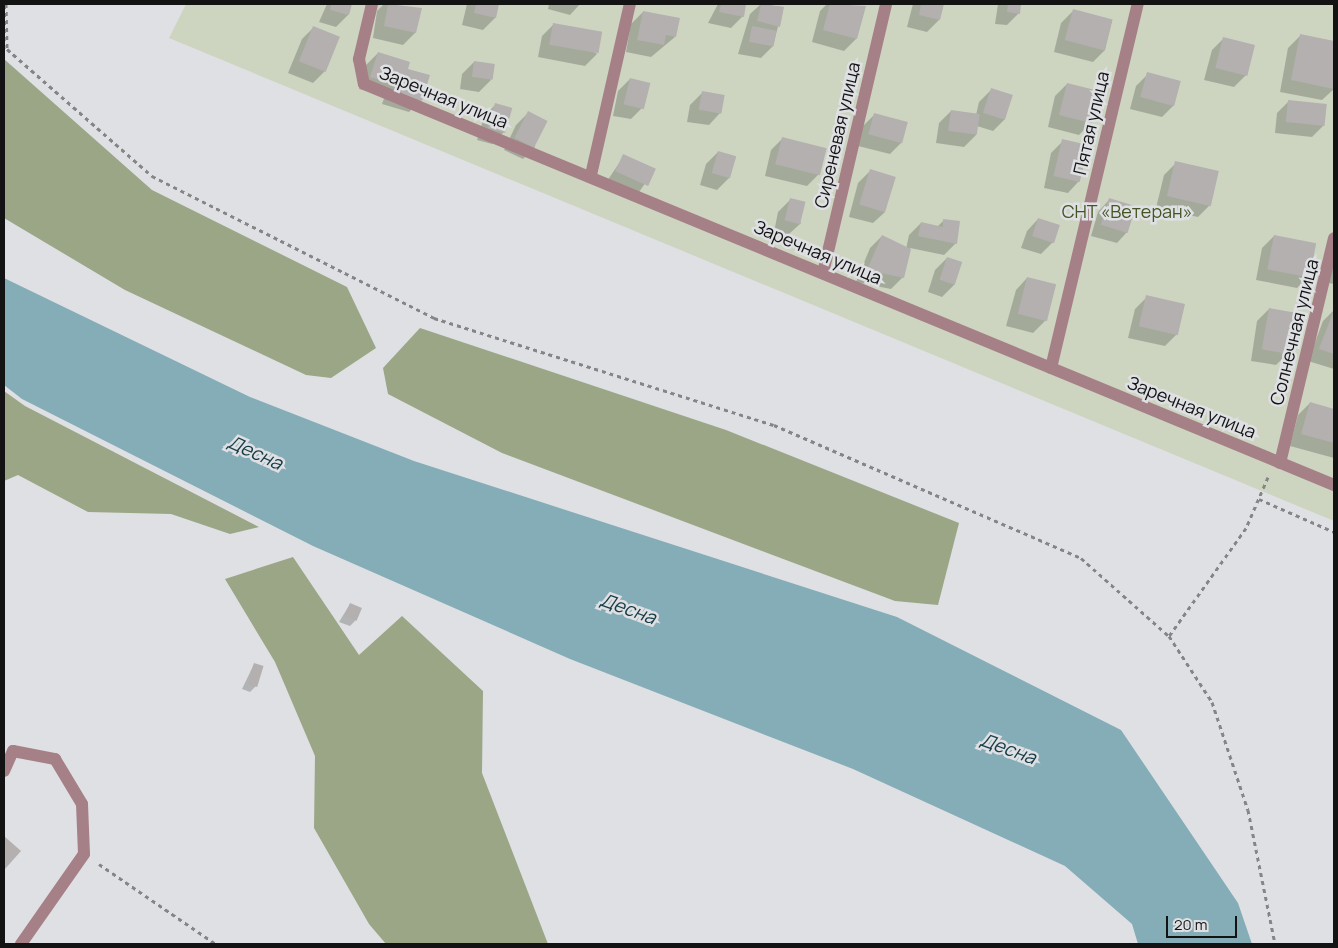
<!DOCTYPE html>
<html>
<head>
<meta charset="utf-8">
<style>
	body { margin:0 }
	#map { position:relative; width:1338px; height:948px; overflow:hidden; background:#dfe0e3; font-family:Manrope,sans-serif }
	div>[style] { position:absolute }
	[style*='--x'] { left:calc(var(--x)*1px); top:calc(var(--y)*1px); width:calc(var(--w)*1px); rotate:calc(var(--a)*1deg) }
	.green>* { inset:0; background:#cdd5c1 }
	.forest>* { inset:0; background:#9aa686 }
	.water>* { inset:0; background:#85adb8 }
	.shadow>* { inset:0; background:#0003 }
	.building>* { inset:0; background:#b3b0af; transform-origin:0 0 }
	.path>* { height:3px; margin-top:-1.5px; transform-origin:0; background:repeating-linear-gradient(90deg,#858587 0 4px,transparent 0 8px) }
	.minor>* { height:12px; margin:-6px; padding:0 6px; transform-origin:6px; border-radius:6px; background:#a68087 }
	span { translate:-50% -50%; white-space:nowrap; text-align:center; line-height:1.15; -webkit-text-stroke:5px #dfe0e3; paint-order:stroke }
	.street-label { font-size:18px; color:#131314 }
	.park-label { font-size:18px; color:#445422 }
	.water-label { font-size:19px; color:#153b45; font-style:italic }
	.frame { position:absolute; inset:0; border:5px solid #131314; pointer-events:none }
	.scale { position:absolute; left:1166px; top:916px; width:71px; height:22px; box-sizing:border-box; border:2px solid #131314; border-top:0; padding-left:6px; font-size:15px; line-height:18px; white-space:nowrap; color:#131314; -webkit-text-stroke:4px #dfe0e3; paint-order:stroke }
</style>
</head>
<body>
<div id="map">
	<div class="green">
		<div style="clip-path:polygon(186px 4px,1334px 4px,1334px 521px,169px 38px)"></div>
	</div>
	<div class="forest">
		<div style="clip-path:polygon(4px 59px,152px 190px,347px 287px,376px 348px,331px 378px,306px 375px,125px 290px,4px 218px)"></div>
		<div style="clip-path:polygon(420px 328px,726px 430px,959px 523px,938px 605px,895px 601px,502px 453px,388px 394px,383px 368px)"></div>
		<div style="clip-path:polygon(4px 391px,25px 406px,259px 527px,230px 534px,171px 514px,88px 512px,18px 475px,4px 481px)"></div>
		<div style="clip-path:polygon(293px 557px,359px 655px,402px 616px,483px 691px,482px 773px,548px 944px,386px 944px,369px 924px,314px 828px,315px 756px,275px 662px,225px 579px)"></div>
	</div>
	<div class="water">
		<div style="clip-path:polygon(4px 278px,250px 397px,414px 461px,897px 617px,1121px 730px,1238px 903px,1252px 944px,1138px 944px,1132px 924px,1065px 866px,853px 769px,570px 659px,313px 546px,22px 399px,4px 385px)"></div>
	</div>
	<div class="shadow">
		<div style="clip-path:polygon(327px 4px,351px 4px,348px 15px,336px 27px,319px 22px)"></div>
		<div style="clip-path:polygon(384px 4px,421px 9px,415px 33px,403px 45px,373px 38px,377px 11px)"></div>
		<div style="clip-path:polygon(467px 4px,498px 4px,495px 18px,483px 30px,462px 25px)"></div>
		<div style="clip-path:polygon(549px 4px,580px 4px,570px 15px,548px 9px)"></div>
		<div style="clip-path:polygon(718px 4px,745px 4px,743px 16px,731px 28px,708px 23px)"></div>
		<div style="clip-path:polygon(761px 4px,783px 7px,773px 46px,761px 58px,738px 54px,750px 14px)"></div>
		<div style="clip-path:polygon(827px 4px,864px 7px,856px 39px,844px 51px,812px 42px,820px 11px)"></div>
		<div style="clip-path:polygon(913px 4px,943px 4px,939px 20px,927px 32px,907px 27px)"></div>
		<div style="clip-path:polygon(998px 4px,1020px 4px,1019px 13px,1007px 25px,995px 24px)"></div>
		<div style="clip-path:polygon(1073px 11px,1112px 21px,1105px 50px,1093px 62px,1054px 52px,1061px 23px)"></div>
		<div style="clip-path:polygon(643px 12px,675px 37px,651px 57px,626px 52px,631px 24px)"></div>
		<div style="clip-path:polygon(554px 24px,597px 54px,585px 66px,538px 57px,542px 36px)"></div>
		<div style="clip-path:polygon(314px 27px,325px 71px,313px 83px,288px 73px,302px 39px)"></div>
		<div style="clip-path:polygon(1300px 36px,1334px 42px,1334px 89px,1322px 100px,1280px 92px,1288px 48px)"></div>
		<div style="clip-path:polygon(1224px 38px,1246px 75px,1234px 87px,1204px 80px,1212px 50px)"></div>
		<div style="clip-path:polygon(378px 53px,407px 69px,421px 100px,409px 112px,382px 104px,385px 96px,359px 89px,366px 65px)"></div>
		<div style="clip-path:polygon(474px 62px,491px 80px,479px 92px,460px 89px,462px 74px)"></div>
		<div style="clip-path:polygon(1148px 74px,1174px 105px,1162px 117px,1130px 109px,1136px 86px)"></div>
		<div style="clip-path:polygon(630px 79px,643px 107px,631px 119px,613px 116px,618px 91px)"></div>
		<div style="clip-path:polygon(1067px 84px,1091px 123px,1079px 135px,1048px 127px,1055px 96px)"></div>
		<div style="clip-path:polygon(991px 90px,1011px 95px,1005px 119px,993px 131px,977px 126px,976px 135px,964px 147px,936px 143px,939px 123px,951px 111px,976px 115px,979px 102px)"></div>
		<div style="clip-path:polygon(702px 93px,720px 113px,709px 125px,687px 122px,690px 105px)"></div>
		<div style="clip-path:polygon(1289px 101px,1324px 125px,1312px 137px,1275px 133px,1277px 113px)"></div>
		<div style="clip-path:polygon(495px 105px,510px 109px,504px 132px,492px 144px,477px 140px,484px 117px)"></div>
		<div style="clip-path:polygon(528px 113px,535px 147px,523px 159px,504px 150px,516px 125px)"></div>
		<div style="clip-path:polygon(875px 114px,902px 142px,890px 154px,858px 146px,863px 126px)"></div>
		<div style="clip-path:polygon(783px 138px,819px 174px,807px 186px,765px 176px,771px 150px)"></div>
		<div style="clip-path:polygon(1063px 141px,1079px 181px,1068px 193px,1044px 188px,1051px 153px)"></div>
		<div style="clip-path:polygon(718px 152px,734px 157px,729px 178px,717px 190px,700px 185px,706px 164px)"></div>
		<div style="clip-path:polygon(624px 156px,655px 169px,635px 198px,605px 184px)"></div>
		<div style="clip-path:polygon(1176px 163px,1210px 205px,1198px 217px,1156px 208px,1164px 175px)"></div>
		<div style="clip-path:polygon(870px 171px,885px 212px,873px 223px,849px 217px,858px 183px)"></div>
		<div style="clip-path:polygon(790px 200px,801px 223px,789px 234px,774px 232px,778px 212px)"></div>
		<div style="clip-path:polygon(1109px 200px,1128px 231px,1117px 243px,1091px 236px,1098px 212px)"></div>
		<div style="clip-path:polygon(1038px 219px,1053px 242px,1041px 254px,1021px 248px,1027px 231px)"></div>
		<div style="clip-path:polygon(944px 220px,956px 243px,944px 255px,910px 248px,903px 277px,891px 289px,856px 282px,870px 248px,882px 236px,906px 249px,909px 235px,921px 223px,937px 227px)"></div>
		<div style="clip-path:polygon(1274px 236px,1309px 276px,1297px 288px,1256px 280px,1262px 248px)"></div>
		<div style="clip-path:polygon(1334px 249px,1334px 284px,1328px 283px)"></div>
		<div style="clip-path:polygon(947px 258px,961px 263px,954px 285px,942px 297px,928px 292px,935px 270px)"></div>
		<div style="clip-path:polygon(1027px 278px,1054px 285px,1045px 321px,1033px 333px,1006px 326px,1016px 290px)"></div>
		<div style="clip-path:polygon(1147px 297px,1177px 334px,1165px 346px,1128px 338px,1135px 309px)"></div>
		<div style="clip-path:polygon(1269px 309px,1288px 353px,1276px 365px,1251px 361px,1257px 321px)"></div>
		<div style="clip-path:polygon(1334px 310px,1334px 369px,1308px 361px,1323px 321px)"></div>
		<div style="clip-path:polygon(1310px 403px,1334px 410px,1334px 458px,1290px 446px,1298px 415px)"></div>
		<div style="clip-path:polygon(350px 604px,355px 621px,350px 626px,339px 622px)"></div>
		<div style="clip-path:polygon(254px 664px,256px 686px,250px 692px,242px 689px)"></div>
	</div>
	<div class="building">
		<div style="clip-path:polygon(331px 4px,352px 4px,349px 15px,330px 10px)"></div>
		<div style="clip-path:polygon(388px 4px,422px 8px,416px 33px,384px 26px)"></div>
		<div style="clip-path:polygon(476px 4px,499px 4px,496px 18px,474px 13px)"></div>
		<div style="clip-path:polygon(721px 4px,746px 4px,744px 17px,719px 12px)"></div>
		<div style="clip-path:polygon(761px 4px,784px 7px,780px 27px,757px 21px)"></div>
		<div style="clip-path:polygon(830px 4px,866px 6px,857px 39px,823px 30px)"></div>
		<div style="clip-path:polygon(921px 4px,944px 4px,940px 20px,919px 15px)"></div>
		<div style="clip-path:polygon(1008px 4px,1021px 4px,1020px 14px,1007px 12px)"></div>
		<div style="left:1073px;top:9px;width:41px;height:32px;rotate:15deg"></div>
		<div style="clip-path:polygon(643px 11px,680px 18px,676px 37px,666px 35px,664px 45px,637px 40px)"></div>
		<div style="left:553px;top:23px;width:50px;height:22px;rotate:10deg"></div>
		<div style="left:313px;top:26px;width:29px;height:38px;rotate:22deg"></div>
		<div style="left:752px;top:26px;width:25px;height:16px;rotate:11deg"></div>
		<div style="clip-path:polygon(1300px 34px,1334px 41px,1334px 89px,1291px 80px)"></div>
		<div style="left:1223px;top:37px;width:33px;height:32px;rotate:14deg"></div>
		<div style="clip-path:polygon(378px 52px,410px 62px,408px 69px,430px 75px,422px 101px,394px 92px,396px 85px,370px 77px)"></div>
		<div style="left:474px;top:61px;width:21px;height:16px;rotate:8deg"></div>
		<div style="left:1147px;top:72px;width:35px;height:26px;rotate:15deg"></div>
		<div style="left:630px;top:78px;width:21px;height:27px;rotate:14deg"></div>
		<div style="left:1067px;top:83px;width:34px;height:33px;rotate:14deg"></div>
		<div style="left:991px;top:88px;width:23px;height:26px;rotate:18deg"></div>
		<div style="left:702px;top:91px;width:23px;height:19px;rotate:10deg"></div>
		<div style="left:1288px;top:100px;width:39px;height:22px;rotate:6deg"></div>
		<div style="left:495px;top:103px;width:18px;height:26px;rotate:16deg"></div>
		<div style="left:951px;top:110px;width:29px;height:21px;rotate:8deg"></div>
		<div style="left:528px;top:111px;width:22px;height:30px;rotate:27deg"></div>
		<div style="left:874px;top:113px;width:35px;height:22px;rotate:15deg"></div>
		<div style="left:782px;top:137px;width:46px;height:28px;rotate:14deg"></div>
		<div style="left:1062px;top:139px;width:27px;height:38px;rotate:13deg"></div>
		<div style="left:718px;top:151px;width:19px;height:23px;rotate:16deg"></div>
		<div style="left:623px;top:154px;width:36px;height:19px;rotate:24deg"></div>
		<div style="left:1175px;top:161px;width:45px;height:36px;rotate:13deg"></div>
		<div style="left:870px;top:169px;width:27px;height:37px;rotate:17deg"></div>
		<div style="left:790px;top:198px;width:16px;height:23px;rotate:14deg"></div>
		<div style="left:1109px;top:198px;width:28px;height:28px;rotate:17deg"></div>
		<div style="left:1038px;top:218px;width:23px;height:19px;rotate:18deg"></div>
		<div style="clip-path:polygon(943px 219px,960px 221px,957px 244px,918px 236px,921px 222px,943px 227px)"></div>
		<div style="clip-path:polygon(882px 235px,911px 249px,904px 278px,867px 270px)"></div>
		<div style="left:1274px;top:235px;width:43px;height:35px;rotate:11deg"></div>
		<div style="left:947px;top:257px;width:16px;height:24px;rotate:18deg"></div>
		<div style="left:1027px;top:277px;width:30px;height:38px;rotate:14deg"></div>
		<div style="left:1146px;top:295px;width:40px;height:32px;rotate:13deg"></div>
		<div style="left:1269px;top:308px;width:27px;height:42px;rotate:10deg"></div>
		<div style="clip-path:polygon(1334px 310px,1334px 354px,1319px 349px)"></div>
		<div style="clip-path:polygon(1310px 402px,1334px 409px,1334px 443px,1301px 434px)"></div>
		<div style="left:350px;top:603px;width:13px;height:14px;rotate:23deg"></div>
		<div style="left:254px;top:663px;width:10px;height:22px;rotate:17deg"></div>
		<div style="clip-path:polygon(4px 836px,21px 851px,4px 870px)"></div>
	</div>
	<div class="path">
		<div style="--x:6;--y:4;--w:45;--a:88.7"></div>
		<div style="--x:7;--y:49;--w:193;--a:41.2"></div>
		<div style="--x:152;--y:176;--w:316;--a:26.7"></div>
		<div style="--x:434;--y:318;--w:356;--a:17.5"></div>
		<div style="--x:774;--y:425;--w:335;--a:23.4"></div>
		<div style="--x:1081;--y:558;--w:118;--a:41.6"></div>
		<div style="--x:1268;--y:477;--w:56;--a:113.3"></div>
		<div style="--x:1246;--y:528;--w:133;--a:125.5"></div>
		<div style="--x:1169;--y:636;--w:79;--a:56.9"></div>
		<div style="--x:1212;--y:702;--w:114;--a:71.6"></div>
		<div style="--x:1248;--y:810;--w:137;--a:78.6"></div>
		<div style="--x:1259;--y:499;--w:82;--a:23.7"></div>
		<div style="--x:99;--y:864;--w:142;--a:34.4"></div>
	</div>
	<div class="minor">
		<div style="--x:372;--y:4;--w:57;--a:103.3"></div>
		<div style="--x:359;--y:59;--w:25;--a:79"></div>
		<div style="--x:364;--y:84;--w:1050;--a:22.46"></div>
		<div style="--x:591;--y:175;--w:175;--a:-77.2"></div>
		<div style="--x:823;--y:273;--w:276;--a:-76.8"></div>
		<div style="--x:1051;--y:368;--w:374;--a:-76.6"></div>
		<div style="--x:1280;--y:463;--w:231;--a:-76.5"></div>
		<div style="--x:4;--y:771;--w:22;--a:-66"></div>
		<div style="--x:13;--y:751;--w:43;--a:10.8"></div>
		<div style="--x:55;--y:759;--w:52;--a:59"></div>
		<div style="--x:82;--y:804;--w:50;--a:87.7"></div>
		<div style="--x:84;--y:854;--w:110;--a:125"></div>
	</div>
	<div class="street-label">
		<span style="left:444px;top:97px;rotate:22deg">Заречная улица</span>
		<span style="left:1091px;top:123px;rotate:-77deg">Пятая улица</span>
		<span style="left:837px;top:135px;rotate:-77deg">Сиреневая улица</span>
		<span style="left:818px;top:252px;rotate:23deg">Заречная улица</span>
		<span style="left:1294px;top:332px;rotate:-76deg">Солнечная улица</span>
		<span style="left:1192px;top:407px;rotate:22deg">Заречная улица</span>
	</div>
	<div class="park-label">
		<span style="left:1127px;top:211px">СНТ «Ветеран»</span>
	</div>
	<div class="water-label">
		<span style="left:255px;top:453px;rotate:24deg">Десна</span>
		<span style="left:628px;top:609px;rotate:20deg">Десна</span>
		<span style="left:1008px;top:749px;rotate:20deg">Десна</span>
	</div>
	<div class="frame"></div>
	<div class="scale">20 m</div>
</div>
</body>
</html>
